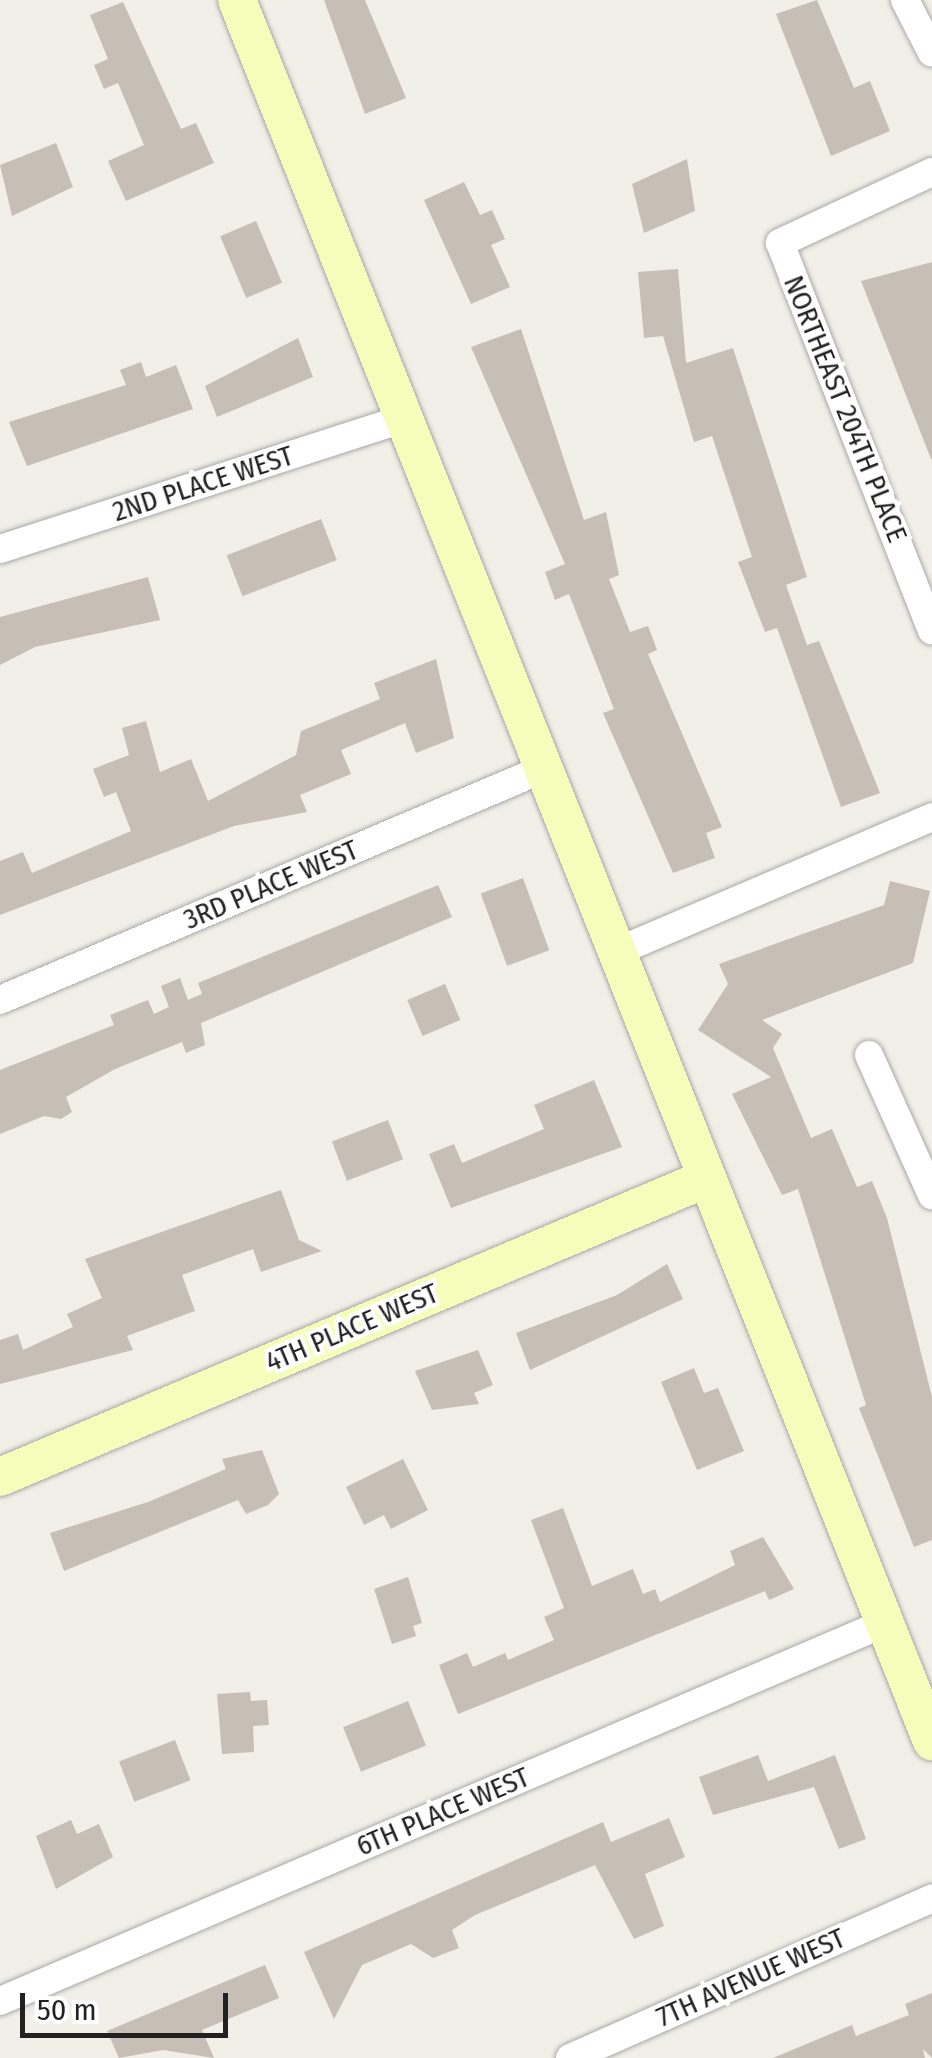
<!DOCTYPE html>
<html>
<head>
<meta charset="utf-8">
<style>
	body { margin:0 }
	#map { position:relative; width:932px; height:2058px; overflow:hidden; background:#f1efe7; font-family:"Fira Sans Condensed",sans-serif }
	div>[style] { position:absolute }
	[style*='--x'] { left:calc(var(--x)*1px); top:calc(var(--y)*1px); width:calc(var(--w)*1px); rotate:calc(var(--a)*1deg) }
	.building>* { inset:0; background:#c7beb6; transform-origin:0 0 }
	.roads { filter:drop-shadow(0 0 2px #a8a8a8) drop-shadow(0 0 2px #a8a8a8) }
	.street>* { height:28px; margin:-14px; padding:0 14px; transform-origin:14px; border-radius:14px; background:#fff }
	.secondary>* { height:38px; margin:-19px; padding:0 19px; transform-origin:19px; border-radius:19px; background:#f5fdba }
	span { translate:-50% -50%; white-space:nowrap; text-align:center; line-height:1.15; -webkit-text-stroke:8px #fff; paint-order:stroke }
	.street-label { font-size:28px; color:#212121 }
	.scale { position:absolute; left:20px; top:1993px; width:208px; height:45px; box-sizing:border-box; border:5px solid #212121; border-top:0; padding-left:12px; font-size:30px; line-height:35px; white-space:nowrap; color:#212121; -webkit-text-stroke:8px #fff; paint-order:stroke }
</style>
</head>
<body>
<div id="map">
	<div class="building">
		<div style="clip-path:polygon(324px 0,365px 0,406px 98px,365px 114px)"></div>
		<div style="clip-path:polygon(817px 0,854px 88px,870px 81px,890px 131px,831px 156px,776px 14px)"></div>
		<div style="clip-path:polygon(123px 2px,181px 129px,196px 123px,214px 163px,126px 201px,108px 161px,144px 145px,118px 83px,104px 89px,94px 65px,108px 59px,90px 15px)"></div>
		<div style="clip-path:polygon(56px 143px,73px 187px,12px 216px,0 165px)"></div>
		<div style="clip-path:polygon(687px 159px,695px 211px,644px 233px,632px 184px)"></div>
		<div style="clip-path:polygon(464px 182px,480px 215px,492px 210px,505px 239px,491px 245px,510px 287px,471px 304px,424px 200px)"></div>
		<div style="left:256px;top:221px;width:67px;height:39px;rotate:67deg"></div>
		<div style="clip-path:polygon(932px 262px,932px 459px,931px 459px,861px 281px)"></div>
		<div style="clip-path:polygon(678px 269px,686px 363px,733px 348px,807px 577px,786px 585px,807px 645px,819px 641px,880px 793px,841px 807px,777px 628px,765px 632px,738px 562px,752px 557px,712px 436px,694px 442px,663px 336px,644px 338px,638px 272px)"></div>
		<div style="clip-path:polygon(521px 329px,584px 520px,606px 512px,619px 575px,609px 579px,630px 632px,648px 626px,657px 650px,648px 654px,722px 827px,706px 833px,715px 858px,673px 873px,603px 713px,614px 709px,569px 594px,555px 600px,545px 572px,565px 564px,471px 347px)"></div>
		<div style="clip-path:polygon(298px 338px,313px 377px,217px 417px,205px 386px)"></div>
		<div style="clip-path:polygon(141px 362px,146px 377px,176px 365px,193px 409px,27px 466px,9px 422px,126px 385px,120px 370px)"></div>
		<div style="left:321px;top:519px;width:44px;height:101px;rotate:69deg"></div>
		<div style="clip-path:polygon(148px 577px,160px 620px,35px 647px,0 665px,0 617px)"></div>
		<div style="clip-path:polygon(436px 659px,454px 738px,416px 753px,405px 723px,341px 750px,351px 774px,300px 795px,307px 812px,234px 826px,0 915px,0 861px,23px 852px,32px 873px,131px 831px,116px 792px,104px 797px,93px 769px,129px 755px,122px 728px,146px 721px,160px 772px,191px 759px,208px 801px,296px 755px,301px 731px,380px 699px,374px 683px)"></div>
		<div style="left:523px;top:878px;width:77px;height:45px;rotate:70deg"></div>
		<div style="clip-path:polygon(890px 881px,930px 891px,913px 963px,762px 1020px,782px 1034px,773px 1048px,811px 1138px,832px 1129px,857px 1187px,872px 1181px,887px 1218px,932px 1397px,932px 1540px,914px 1547px,859px 1408px,866px 1405px,798px 1189px,782px 1195px,732px 1094px,771px 1077px,698px 1030px,728px 984px,719px 964px,884px 905px)"></div>
		<div style="clip-path:polygon(438px 885px,452px 917px,201px 1023px,205px 1045px,186px 1053px,182px 1042px,115px 1069px,66px 1097px,72px 1112px,61px 1119px,44px 1116px,0 1134px,0 1070px,114px 1025px,110px 1015px,148px 1000px,154px 1014px,169px 1007px,161px 986px,180px 978px,188px 1000px,202px 994px,198px 983px)"></div>
		<div style="left:445px;top:984px;width:39px;height:41px;rotate:67deg"></div>
		<div style="clip-path:polygon(594px 1080px,622px 1147px,451px 1208px,429px 1154px,454px 1144px,462px 1163px,544px 1129px,534px 1105px)"></div>
		<div style="left:388px;top:1120px;width:42px;height:60px;rotate:69deg"></div>
		<div style="clip-path:polygon(281px 1190px,299px 1240px,322px 1251px,261px 1272px,253px 1249px,182px 1275px,195px 1311px,127px 1336px,133px 1350px,0 1384px,0 1340px,18px 1334px,23px 1350px,73px 1327px,67px 1314px,102px 1298px,85px 1259px)"></div>
		<div style="clip-path:polygon(667px 1264px,683px 1299px,530px 1370px,516px 1333px,617px 1295px)"></div>
		<div style="clip-path:polygon(478px 1350px,493px 1385px,474px 1393px,479px 1404px,432px 1410px,415px 1371px)"></div>
		<div style="clip-path:polygon(694px 1368px,704px 1393px,718px 1388px,744px 1451px,697px 1470px,661px 1382px)"></div>
		<div style="clip-path:polygon(262px 1450px,279px 1494px,268px 1505px,246px 1514px,238px 1500px,64px 1571px,50px 1533px,148px 1502px,226px 1469px,222px 1459px)"></div>
		<div style="clip-path:polygon(403px 1459px,428px 1510px,391px 1529px,384px 1515px,364px 1525px,346px 1487px)"></div>
		<div style="clip-path:polygon(563px 1508px,592px 1586px,633px 1569px,643px 1594px,655px 1589px,660px 1602px,735px 1565px,730px 1551px,763px 1537px,794px 1589px,769px 1600px,765px 1591px,458px 1714px,439px 1665px,467px 1653px,473px 1667px,505px 1653px,508px 1660px,554px 1640px,544px 1617px,564px 1608px,531px 1520px)"></div>
		<div style="clip-path:polygon(408px 1577px,422px 1623px,413px 1626px,416px 1636px,392px 1644px,374px 1589px)"></div>
		<div style="clip-path:polygon(250px 1692px,251px 1701px,267px 1700px,269px 1725px,253px 1726px,254px 1752px,222px 1754px,217px 1694px)"></div>
		<div style="left:408px;top:1701px;width:48px;height:70px;rotate:68deg"></div>
		<div style="left:175px;top:1740px;width:43px;height:60px;rotate:69deg"></div>
		<div style="clip-path:polygon(758px 1755px,768px 1781px,835px 1755px,866px 1839px,839px 1849px,814px 1787px,713px 1815px,699px 1777px)"></div>
		<div style="clip-path:polygon(669px 1818px,685px 1857px,645px 1874px,664px 1926px,634px 1939px,595px 1865px,475px 1915px,452px 1930px,459px 1948px,433px 1958px,411px 1944px,362px 1965px,334px 2019px,304px 1952px,603px 1822px,611px 1842px)"></div>
		<div style="clip-path:polygon(71px 1820px,77px 1834px,99px 1824px,113px 1857px,56px 1889px,36px 1836px)"></div>
		<div style="clip-path:polygon(265px 1965px,279px 1998px,202px 2030px,214px 2058px,163px 2050px,119px 2058px,107px 2031px)"></div>
		<div style="clip-path:polygon(932px 1993px,932px 2058px,923px 2049px,925px 2058px,773px 2058px,852px 2025px,856px 2036px,909px 2015px,905px 2004px)"></div>
	</div>
	<div class="roads">
		<div class="street">
			<div style="--x:905;--y:0;--w:59;--a:63"></div>
			<div style="--x:932;--y:172;--w:168;--a:155"></div>
			<div style="--x:780;--y:243;--w:416;--a:68.6"></div>
			<div style="--x:0;--y:549;--w:427;--a:-17.9"></div>
			<div style="--x:616;--y:952;--w:344;--a:-23.1"></div>
			<div style="--x:0;--y:1000;--w:590;--a:-23.05"></div>
			<div style="--x:869;--y:1055;--w:154;--a:65.8"></div>
			<div style="--x:0;--y:2001;--w:962;--a:-23.13"></div>
			<div style="--x:570;--y:2058;--w:396;--a:-23.8"></div>
		</div>
		<div class="secondary">
			<div style="--x:237;--y:0;--w:1875;--a:68.24"></div>
			<div style="--x:0;--y:1477;--w:765;--a:-22.91"></div>
		</div>
	</div>
	<div class="street-label">
		<span style="left:845px;top:409px;rotate:68deg">NORTHEAST 204TH PLACE</span>
		<span style="left:203px;top:484px;rotate:-18deg">2ND PLACE WEST</span>
		<span style="left:271px;top:885px;rotate:-23deg">3RD PLACE WEST</span>
		<span style="left:352px;top:1328px;rotate:-23deg">4TH PLACE WEST</span>
		<span style="left:443px;top:1812px;rotate:-23deg">6TH PLACE WEST</span>
		<span style="left:751px;top:1978px;rotate:-24deg">7TH AVENUE WEST</span>
	</div>
	<div class="scale">50 m</div>
</div>
</body>
</html>
